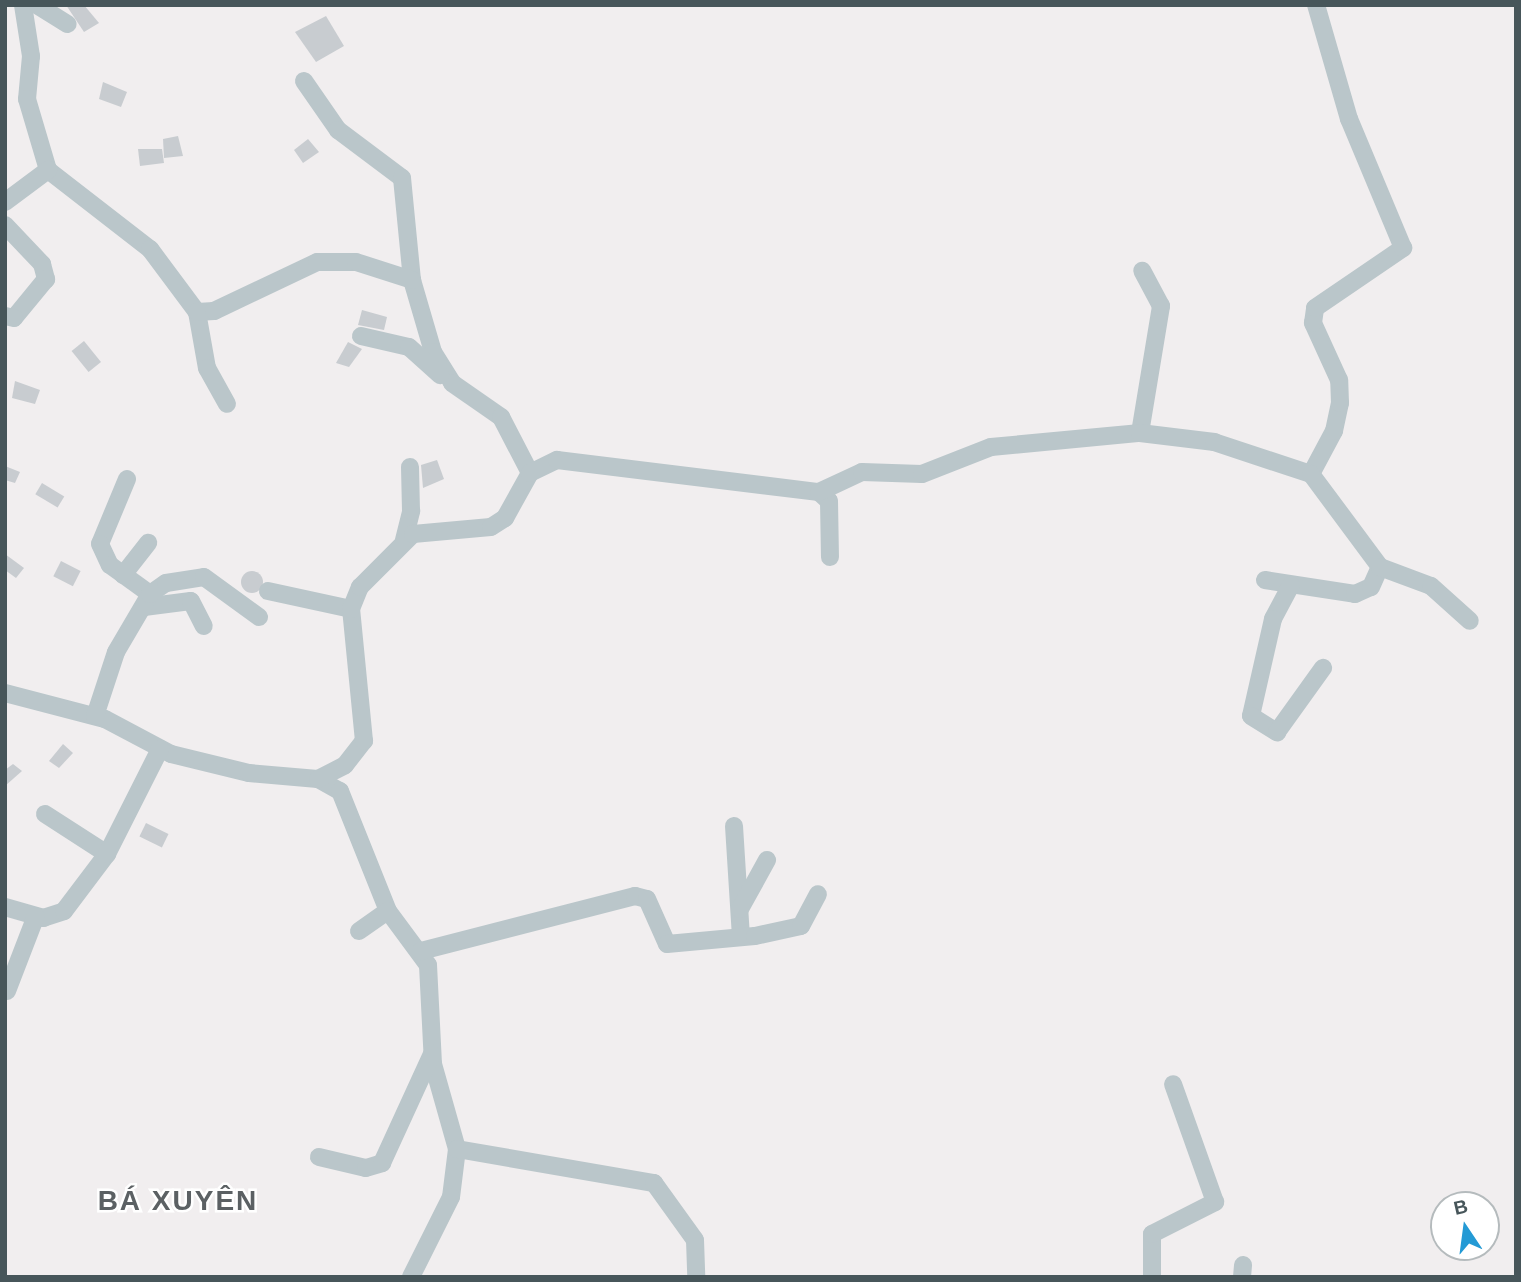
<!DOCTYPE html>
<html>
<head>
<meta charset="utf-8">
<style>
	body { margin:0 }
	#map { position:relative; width:1521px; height:1282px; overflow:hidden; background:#f1eeef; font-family:Helvetica,sans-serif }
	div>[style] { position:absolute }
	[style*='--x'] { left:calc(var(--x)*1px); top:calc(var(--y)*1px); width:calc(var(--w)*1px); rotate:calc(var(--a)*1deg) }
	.building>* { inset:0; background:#c8ccd0; transform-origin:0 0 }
	.round { border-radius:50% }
	.minor>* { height:18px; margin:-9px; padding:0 9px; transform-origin:9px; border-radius:9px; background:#bac6ca }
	span { translate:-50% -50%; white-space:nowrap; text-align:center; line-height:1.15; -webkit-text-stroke:5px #fff; paint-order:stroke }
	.district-label { font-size:28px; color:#5b6063; font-weight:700; letter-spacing:2px }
	.frame { position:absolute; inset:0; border:7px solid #47565a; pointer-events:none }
	.north { position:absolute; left:1430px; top:1191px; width:70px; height:70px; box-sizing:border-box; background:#fff; border:2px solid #b5bbbd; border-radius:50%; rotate:347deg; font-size:19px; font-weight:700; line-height:28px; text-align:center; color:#47565a }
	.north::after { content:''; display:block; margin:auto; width:24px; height:32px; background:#249ad5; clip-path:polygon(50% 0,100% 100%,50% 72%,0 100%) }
</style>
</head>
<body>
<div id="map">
	<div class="building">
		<div style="clip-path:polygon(66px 5px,84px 5px,99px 23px,84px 32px)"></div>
		<div style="clip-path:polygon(326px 16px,344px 46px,316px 62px,295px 32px)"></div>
		<div style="clip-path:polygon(103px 82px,127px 92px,121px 107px,99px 99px)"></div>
		<div style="clip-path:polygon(178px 136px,183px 156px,164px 158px,163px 139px)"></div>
		<div style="clip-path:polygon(308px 139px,319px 152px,303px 163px,294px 150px)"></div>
		<div style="clip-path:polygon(138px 149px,162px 149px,164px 163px,140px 166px)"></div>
		<div style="clip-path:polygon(362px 310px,387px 317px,384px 330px,358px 325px)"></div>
		<div style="left:84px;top:341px;width:27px;height:16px;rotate:51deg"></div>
		<div style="clip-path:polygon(348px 342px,362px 349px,349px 367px,336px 363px)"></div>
		<div style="clip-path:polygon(15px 381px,40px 390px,35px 404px,12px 398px)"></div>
		<div style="clip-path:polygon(437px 460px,444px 479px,423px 488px,421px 465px)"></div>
		<div style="clip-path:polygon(5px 466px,20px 472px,15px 483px,5px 480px)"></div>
		<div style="left:42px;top:483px;width:26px;height:13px;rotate:31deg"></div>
		<div style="clip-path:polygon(5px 554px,24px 568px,16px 578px,5px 570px)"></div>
		<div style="left:61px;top:561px;width:22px;height:17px;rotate:27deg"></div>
		<div class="round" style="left:241px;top:571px;width:22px;height:22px"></div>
		<div style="clip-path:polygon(63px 744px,73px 753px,59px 768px,49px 761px)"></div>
		<div style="clip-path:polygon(13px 764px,22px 771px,5px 786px,5px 770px)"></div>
		<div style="left:146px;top:823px;width:25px;height:15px;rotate:26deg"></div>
	</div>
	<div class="minor">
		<div style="--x:23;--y:5;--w:52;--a:81.1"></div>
		<div style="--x:31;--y:56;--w:43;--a:95.3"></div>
		<div style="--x:27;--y:99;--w:74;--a:73.5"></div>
		<div style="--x:48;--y:170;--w:129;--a:37.8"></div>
		<div style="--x:150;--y:249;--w:79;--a:53.3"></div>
		<div style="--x:197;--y:312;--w:57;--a:79.9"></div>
		<div style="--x:207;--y:368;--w:41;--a:60.9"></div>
		<div style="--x:37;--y:5;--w:36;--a:32"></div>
		<div style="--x:304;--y:81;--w:60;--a:55.2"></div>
		<div style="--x:338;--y:130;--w:80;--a:36.9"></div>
		<div style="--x:402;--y:178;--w:102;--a:84.4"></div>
		<div style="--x:412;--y:280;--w:75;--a:73.7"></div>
		<div style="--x:433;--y:352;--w:36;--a:58"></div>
		<div style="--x:452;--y:383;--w:60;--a:34.8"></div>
		<div style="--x:501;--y:417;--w:63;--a:62.6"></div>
		<div style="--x:5;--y:202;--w:54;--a:-36.7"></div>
		<div style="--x:5;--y:225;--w:54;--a:46.5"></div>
		<div style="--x:42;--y:264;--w:16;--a:75"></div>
		<div style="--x:46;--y:279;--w:50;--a:129.4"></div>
		<div style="--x:14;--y:318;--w:9;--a:-167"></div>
		<div style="--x:197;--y:312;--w:17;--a:-3"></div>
		<div style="--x:214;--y:311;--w:114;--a:-25.4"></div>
		<div style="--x:317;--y:262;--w:39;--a:0"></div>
		<div style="--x:356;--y:262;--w:59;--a:17.8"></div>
		<div style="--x:361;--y:336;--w:49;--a:12.9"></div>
		<div style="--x:409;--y:347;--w:42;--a:42.1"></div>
		<div style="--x:1140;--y:433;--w:129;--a:-80.6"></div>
		<div style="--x:1161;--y:306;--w:40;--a:-118"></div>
		<div style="--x:1311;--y:474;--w:49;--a:-61.9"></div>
		<div style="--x:1334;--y:431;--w:29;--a:-78"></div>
		<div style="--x:1340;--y:403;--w:23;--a:-92"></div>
		<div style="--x:1339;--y:380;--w:63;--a:-114.5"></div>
		<div style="--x:1313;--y:323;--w:15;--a:-82"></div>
		<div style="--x:1315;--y:308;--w:107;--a:-34.3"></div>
		<div style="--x:1403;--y:248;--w:140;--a:-112.7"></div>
		<div style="--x:1349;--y:119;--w:119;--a:-106.1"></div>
		<div style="--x:127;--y:479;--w:70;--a:112.6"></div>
		<div style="--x:100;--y:544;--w:23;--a:65"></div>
		<div style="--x:110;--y:565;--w:49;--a:35.9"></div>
		<div style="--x:819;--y:492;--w:13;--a:42"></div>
		<div style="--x:829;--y:501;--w:56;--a:89"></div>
		<div style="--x:404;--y:540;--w:30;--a:-76"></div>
		<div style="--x:411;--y:511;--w:44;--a:-91.3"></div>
		<div style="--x:123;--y:575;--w:41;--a:-52"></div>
		<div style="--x:1265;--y:580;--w:91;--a:8.8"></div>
		<div style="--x:1355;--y:594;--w:17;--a:-24"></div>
		<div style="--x:1371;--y:587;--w:22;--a:-66"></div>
		<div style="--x:1291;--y:585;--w:38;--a:118"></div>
		<div style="--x:1273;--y:619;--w:99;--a:102.8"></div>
		<div style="--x:1251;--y:716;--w:31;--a:32"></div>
		<div style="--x:1277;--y:732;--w:79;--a:-54.3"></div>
		<div style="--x:268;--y:591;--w:85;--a:12.2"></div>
		<div style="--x:144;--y:607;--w:47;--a:-7.3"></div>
		<div style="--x:191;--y:601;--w:28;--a:63"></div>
		<div style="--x:5;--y:693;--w:103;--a:14.6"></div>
		<div style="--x:105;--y:719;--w:75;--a:27.9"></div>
		<div style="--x:171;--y:754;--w:80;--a:13.7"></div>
		<div style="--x:249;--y:773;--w:69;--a:5"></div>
		<div style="--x:318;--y:779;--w:25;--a:29"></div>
		<div style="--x:340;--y:791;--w:129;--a:68.2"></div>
		<div style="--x:388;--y:911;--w:67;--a:53.5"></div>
		<div style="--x:428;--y:965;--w:99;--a:87.1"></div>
		<div style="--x:433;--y:1064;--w:88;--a:74.2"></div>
		<div style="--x:457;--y:1149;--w:48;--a:97.1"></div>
		<div style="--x:451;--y:1197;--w:89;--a:116.6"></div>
		<div style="--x:95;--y:716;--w:67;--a:-71.8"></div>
		<div style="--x:116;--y:652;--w:67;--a:-59.6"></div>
		<div style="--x:150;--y:594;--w:19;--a:-35"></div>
		<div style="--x:166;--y:583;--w:38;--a:-9"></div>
		<div style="--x:204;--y:577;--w:68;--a:36"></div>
		<div style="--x:318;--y:779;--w:30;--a:-27"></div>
		<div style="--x:345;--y:765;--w:31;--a:-52"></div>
		<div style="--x:364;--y:741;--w:133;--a:-95.6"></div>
		<div style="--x:351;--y:609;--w:24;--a:-68"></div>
		<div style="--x:360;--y:587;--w:75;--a:-45"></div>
		<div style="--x:413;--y:534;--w:78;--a:-5.1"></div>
		<div style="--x:491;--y:527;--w:17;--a:-33"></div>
		<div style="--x:505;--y:518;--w:51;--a:-60.9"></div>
		<div style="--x:530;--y:473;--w:30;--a:-26"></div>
		<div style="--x:557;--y:460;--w:264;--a:7"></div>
		<div style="--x:819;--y:492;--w:47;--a:-24.9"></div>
		<div style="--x:862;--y:472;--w:60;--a:1.9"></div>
		<div style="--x:922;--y:474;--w:74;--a:-21.4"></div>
		<div style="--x:991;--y:447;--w:150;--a:-5.4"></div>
		<div style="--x:1140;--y:433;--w:75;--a:6.9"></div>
		<div style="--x:1214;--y:442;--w:102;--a:18.3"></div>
		<div style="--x:1311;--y:474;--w:116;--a:53.4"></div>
		<div style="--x:1380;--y:567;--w:54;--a:20.4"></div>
		<div style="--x:1431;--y:586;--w:52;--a:41.9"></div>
		<div style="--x:45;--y:814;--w:74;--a:32.8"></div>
		<div style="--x:734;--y:826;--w:111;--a:86.4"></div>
		<div style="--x:5;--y:907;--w:40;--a:16"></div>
		<div style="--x:43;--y:918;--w:22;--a:-18"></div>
		<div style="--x:64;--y:911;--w:71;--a:-53"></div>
		<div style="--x:107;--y:854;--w:118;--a:-63.2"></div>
		<div style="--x:740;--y:909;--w:56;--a:-61.1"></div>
		<div style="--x:359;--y:931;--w:35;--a:-35"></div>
		<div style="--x:421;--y:951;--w:221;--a:-14.4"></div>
		<div style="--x:635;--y:896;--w:12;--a:14"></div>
		<div style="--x:647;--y:899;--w:49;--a:66"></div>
		<div style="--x:667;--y:944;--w:88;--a:-5.2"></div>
		<div style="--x:755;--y:936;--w:47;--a:-12.3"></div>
		<div style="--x:801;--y:926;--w:36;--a:-62"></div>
		<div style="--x:7;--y:991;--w:80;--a:-68.9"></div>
		<div style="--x:457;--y:1149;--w:200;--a:9.8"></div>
		<div style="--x:654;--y:1183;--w:70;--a:54.3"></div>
		<div style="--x:695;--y:1240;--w:37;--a:88"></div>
		<div style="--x:319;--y:1157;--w:48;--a:13.2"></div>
		<div style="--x:366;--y:1168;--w:17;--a:-17"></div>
		<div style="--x:382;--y:1163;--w:120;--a:-65.4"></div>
		<div style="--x:1152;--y:1277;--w:43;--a:-90"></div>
		<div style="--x:1152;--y:1234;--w:71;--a:-26.9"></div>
		<div style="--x:1215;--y:1202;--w:125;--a:-109.6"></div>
		<div style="--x:1242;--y:1277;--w:12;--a:-85"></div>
	</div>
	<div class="district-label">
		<span style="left:178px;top:1201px">BÁ XUYÊN</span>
	</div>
	<div class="frame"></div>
	<div class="north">B</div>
</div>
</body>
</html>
